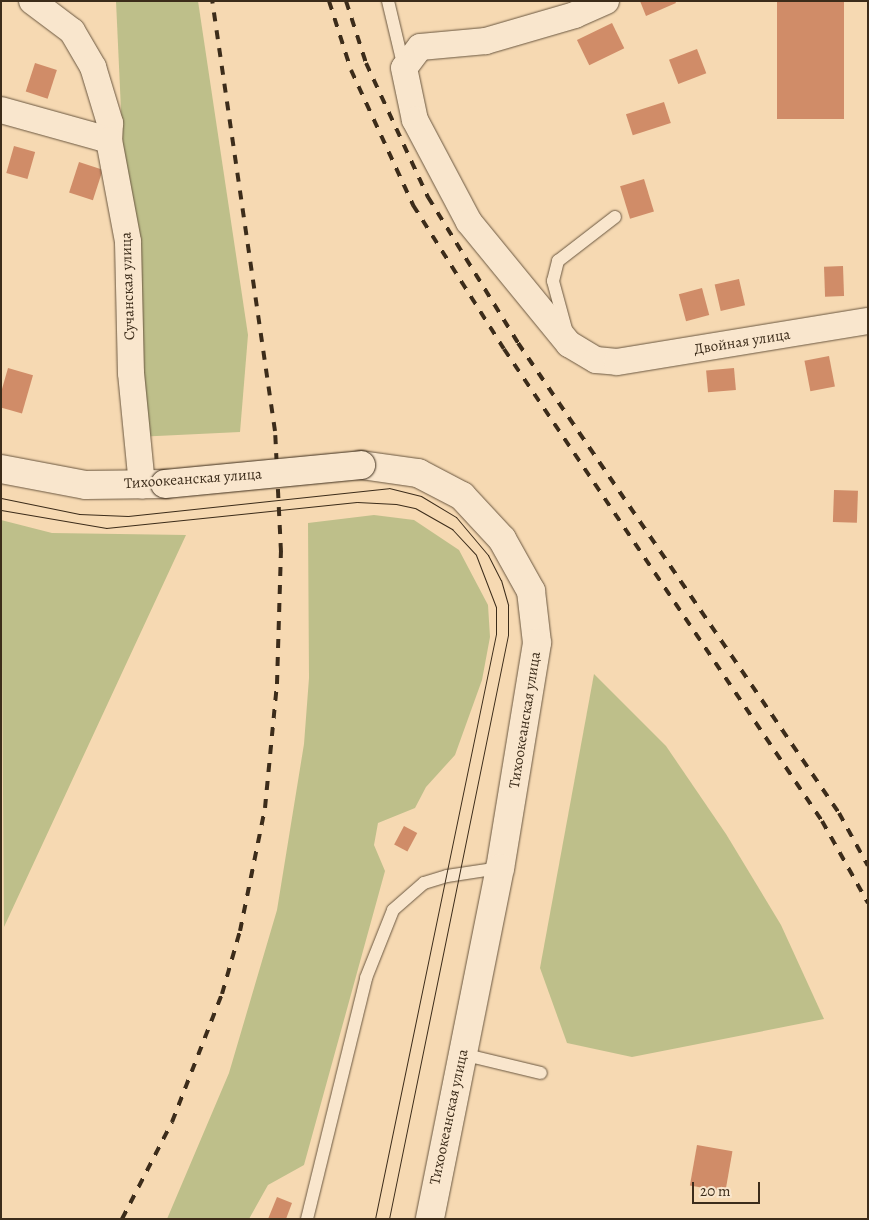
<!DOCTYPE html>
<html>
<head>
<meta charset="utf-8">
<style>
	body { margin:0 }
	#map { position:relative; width:869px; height:1220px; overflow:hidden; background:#f6d9b2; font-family:Alegreya,serif }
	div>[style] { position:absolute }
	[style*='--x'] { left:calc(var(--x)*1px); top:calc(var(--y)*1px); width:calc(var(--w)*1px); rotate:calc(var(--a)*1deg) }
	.green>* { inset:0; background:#bebf8a }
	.building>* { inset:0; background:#d08c68; transform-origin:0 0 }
	.roads { filter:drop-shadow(0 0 1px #6a5740) drop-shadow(0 0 1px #6a5740) }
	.service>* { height:12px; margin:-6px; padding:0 6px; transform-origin:6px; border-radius:6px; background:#f9e6cd }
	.minor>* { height:26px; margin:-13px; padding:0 13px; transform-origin:13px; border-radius:13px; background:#f9e6cd }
	.secondary>* { height:28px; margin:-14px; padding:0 14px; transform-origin:14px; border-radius:14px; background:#f9e6cd }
	.tram>* { height:1px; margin:-0.5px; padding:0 0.5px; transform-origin:0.5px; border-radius:0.5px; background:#3c2c1a }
	.rail>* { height:4px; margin-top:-2px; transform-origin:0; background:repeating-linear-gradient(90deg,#3c2c1a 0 9px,transparent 0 18px) }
	.bridges { filter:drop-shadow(0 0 1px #3c2c1a) drop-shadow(0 0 1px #3c2c1a) }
	.secondary-bridge>* { height:28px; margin:-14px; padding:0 14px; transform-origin:14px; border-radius:14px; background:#f9e6cd }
	span { translate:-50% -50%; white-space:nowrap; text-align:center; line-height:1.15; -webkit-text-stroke:4.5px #f9e6cd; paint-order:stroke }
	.street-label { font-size:15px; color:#3c2c1a }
	.frame { position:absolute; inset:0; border:2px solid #3c2c1a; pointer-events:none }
	.scale { position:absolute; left:692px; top:1182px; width:68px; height:22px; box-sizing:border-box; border:2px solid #3c2c1a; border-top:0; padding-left:6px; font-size:15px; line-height:18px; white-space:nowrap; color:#3c2c1a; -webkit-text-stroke:4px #f9e6cd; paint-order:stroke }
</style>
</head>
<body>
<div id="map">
	<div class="green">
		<div style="clip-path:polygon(116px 1px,198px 1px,248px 335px,240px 432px,136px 437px)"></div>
		<div style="clip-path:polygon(374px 515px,414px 520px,459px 550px,488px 605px,490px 637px,482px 680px,455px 755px,426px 787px,415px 808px,378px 823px,374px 845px,385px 871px,304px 1165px,268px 1185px,249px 1219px,167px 1219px,229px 1073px,277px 910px,304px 744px,309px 678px,308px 523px)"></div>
		<div style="clip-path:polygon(1px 520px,52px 533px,186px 535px,4px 927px)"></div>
		<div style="clip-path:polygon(594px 674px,666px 746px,726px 834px,781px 925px,824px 1019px,632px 1057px,567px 1043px,540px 968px)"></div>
	</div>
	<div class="building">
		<div style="clip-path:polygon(640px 1px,675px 1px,676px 3px,646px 16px)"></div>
		<div style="left:777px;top:1px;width:67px;height:118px"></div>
		<div style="left:612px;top:23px;width:28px;height:39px;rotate:64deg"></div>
		<div style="left:697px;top:49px;width:26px;height:30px;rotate:69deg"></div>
		<div style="left:35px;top:63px;width:23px;height:30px;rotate:18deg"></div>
		<div style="left:664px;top:102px;width:22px;height:40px;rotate:72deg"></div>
		<div style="left:14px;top:146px;width:22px;height:28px;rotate:16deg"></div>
		<div style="left:79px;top:162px;width:25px;height:32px;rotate:18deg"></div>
		<div style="left:644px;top:179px;width:34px;height:25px;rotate:73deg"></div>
		<div style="left:843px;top:266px;width:30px;height:19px;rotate:88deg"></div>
		<div style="left:739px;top:279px;width:27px;height:25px;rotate:77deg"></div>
		<div style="left:702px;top:288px;width:28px;height:24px;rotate:75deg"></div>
		<div style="left:829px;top:356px;width:31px;height:25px;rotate:79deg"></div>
		<div style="left:8px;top:368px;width:26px;height:40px;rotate:16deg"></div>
		<div style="left:734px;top:368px;width:22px;height:28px;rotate:85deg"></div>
		<div style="left:834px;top:490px;width:24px;height:32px;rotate:2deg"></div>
		<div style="left:404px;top:826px;width:15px;height:21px;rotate:28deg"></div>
		<div style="left:697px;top:1145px;width:36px;height:41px;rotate:10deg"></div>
		<div style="clip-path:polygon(277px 1197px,292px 1203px,286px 1219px,268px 1219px)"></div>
	</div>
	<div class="roads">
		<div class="service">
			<div style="--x:388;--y:1;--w:69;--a:76.6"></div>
			<div style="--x:566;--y:329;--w:50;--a:-105.2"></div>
			<div style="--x:553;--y:281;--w:21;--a:-76"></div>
			<div style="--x:558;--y:261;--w:72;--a:-37.7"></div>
			<div style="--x:462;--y:1054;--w:81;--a:13.5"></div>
			<div style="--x:307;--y:1219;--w:248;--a:-76.2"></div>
			<div style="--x:366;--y:978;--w:73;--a:-68.3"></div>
			<div style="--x:393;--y:910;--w:41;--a:-41.1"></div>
			<div style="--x:424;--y:883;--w:24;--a:-17"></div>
			<div style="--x:447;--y:876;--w:54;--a:-8.6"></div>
		</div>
		<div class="minor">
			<div style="--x:32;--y:1;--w:50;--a:36.9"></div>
			<div style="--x:72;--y:31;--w:42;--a:59.7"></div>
			<div style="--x:93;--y:67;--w:59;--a:73.1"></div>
			<div style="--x:110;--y:123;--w:17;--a:93"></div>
			<div style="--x:606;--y:1;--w:34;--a:156"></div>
			<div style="--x:575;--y:15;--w:93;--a:163.7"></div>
			<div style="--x:486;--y:41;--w:66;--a:174.8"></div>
			<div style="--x:420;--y:47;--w:26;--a:127"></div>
			<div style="--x:404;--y:68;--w:53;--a:78.1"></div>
			<div style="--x:415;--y:120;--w:115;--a:62.1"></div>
			<div style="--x:469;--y:222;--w:158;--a:50.7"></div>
			<div style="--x:569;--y:344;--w:31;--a:31"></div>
			<div style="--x:596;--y:360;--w:21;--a:5"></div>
			<div style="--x:617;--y:362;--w:254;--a:-9.3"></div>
			<div style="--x:1;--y:110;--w:112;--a:15.5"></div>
			<div style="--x:109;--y:140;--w:104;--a:79.4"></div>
			<div style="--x:128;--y:242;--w:131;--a:88.7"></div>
			<div style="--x:131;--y:373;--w:113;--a:84.4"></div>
		</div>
		<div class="secondary">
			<div style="--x:361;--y:465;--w:58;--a:8"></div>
			<div style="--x:418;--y:473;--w:50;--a:27.6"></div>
			<div style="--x:462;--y:496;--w:59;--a:47.1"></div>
			<div style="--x:502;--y:539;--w:60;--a:60.9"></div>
			<div style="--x:531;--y:591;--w:52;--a:83.4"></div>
			<div style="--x:537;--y:643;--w:228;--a:99.3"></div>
			<div style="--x:500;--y:868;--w:358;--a:101.3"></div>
			<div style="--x:1;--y:469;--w:86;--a:10.7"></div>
			<div style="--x:86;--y:485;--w:79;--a:-0.7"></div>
		</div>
	</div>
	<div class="tram">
		<div style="--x:1;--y:498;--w:80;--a:11.6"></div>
		<div style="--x:79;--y:514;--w:49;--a:2.3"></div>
		<div style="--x:128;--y:516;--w:262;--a:-6.1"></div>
		<div style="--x:389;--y:488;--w:33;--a:14"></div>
		<div style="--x:421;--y:496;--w:41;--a:31"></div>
		<div style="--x:456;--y:517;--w:50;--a:49.9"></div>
		<div style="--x:488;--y:555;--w:28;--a:63"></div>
		<div style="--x:501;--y:580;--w:26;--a:74"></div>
		<div style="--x:508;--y:605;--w:30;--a:90"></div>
		<div style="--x:508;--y:635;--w:596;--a:101.52"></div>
		<div style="--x:1;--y:510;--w:107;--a:9.7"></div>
		<div style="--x:106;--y:528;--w:252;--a:-5.9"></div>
		<div style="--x:357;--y:502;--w:39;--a:3"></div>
		<div style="--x:396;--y:504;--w:19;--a:12"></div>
		<div style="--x:415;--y:508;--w:43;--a:29.6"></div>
		<div style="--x:452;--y:529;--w:35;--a:47"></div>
		<div style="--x:476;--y:555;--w:56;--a:69"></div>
		<div style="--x:496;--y:607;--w:27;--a:90"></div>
		<div style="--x:496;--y:634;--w:597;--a:101.69"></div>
	</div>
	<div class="rail">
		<div style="--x:329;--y:1;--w:72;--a:72.3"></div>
		<div style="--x:351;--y:70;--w:149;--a:65.3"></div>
		<div style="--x:413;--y:205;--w:170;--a:57.7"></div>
		<div style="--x:504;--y:349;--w:569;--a:56.03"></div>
		<div style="--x:822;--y:821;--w:94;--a:60.7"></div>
		<div style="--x:346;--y:1;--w:65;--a:72.1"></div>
		<div style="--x:366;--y:63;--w:148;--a:65.2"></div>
		<div style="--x:428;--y:197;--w:172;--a:58.3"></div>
		<div style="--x:518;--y:343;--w:569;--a:55.67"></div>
		<div style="--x:839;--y:813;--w:60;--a:61.3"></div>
		<div style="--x:122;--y:1219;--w:109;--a:-62.7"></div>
		<div style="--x:172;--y:1122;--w:137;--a:-68.7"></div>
		<div style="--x:222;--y:994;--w:66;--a:-74.1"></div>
		<div style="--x:240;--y:931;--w:126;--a:-78.5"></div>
		<div style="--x:265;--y:808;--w:125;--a:-84.5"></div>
		<div style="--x:277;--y:684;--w:132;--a:-88.3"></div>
		<div style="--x:281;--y:552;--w:121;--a:-92.8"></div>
		<div style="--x:275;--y:431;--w:435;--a:-98.3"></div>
	</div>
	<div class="bridges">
		<div class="secondary-bridge">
			<div style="--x:165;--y:484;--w:197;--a:-5.5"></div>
		</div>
	</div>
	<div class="street-label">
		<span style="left:128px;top:286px;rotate:-92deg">Сучанская улица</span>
		<span style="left:742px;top:342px;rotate:-9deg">Двойная улица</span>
		<span style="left:193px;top:479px;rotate:-4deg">Тихоокеанская улица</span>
		<span style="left:525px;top:720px;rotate:-81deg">Тихоокеанская улица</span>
		<span style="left:449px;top:1117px;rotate:-78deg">Тихоокеанская улица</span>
	</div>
	<div class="frame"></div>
	<div class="scale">20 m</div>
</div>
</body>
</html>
